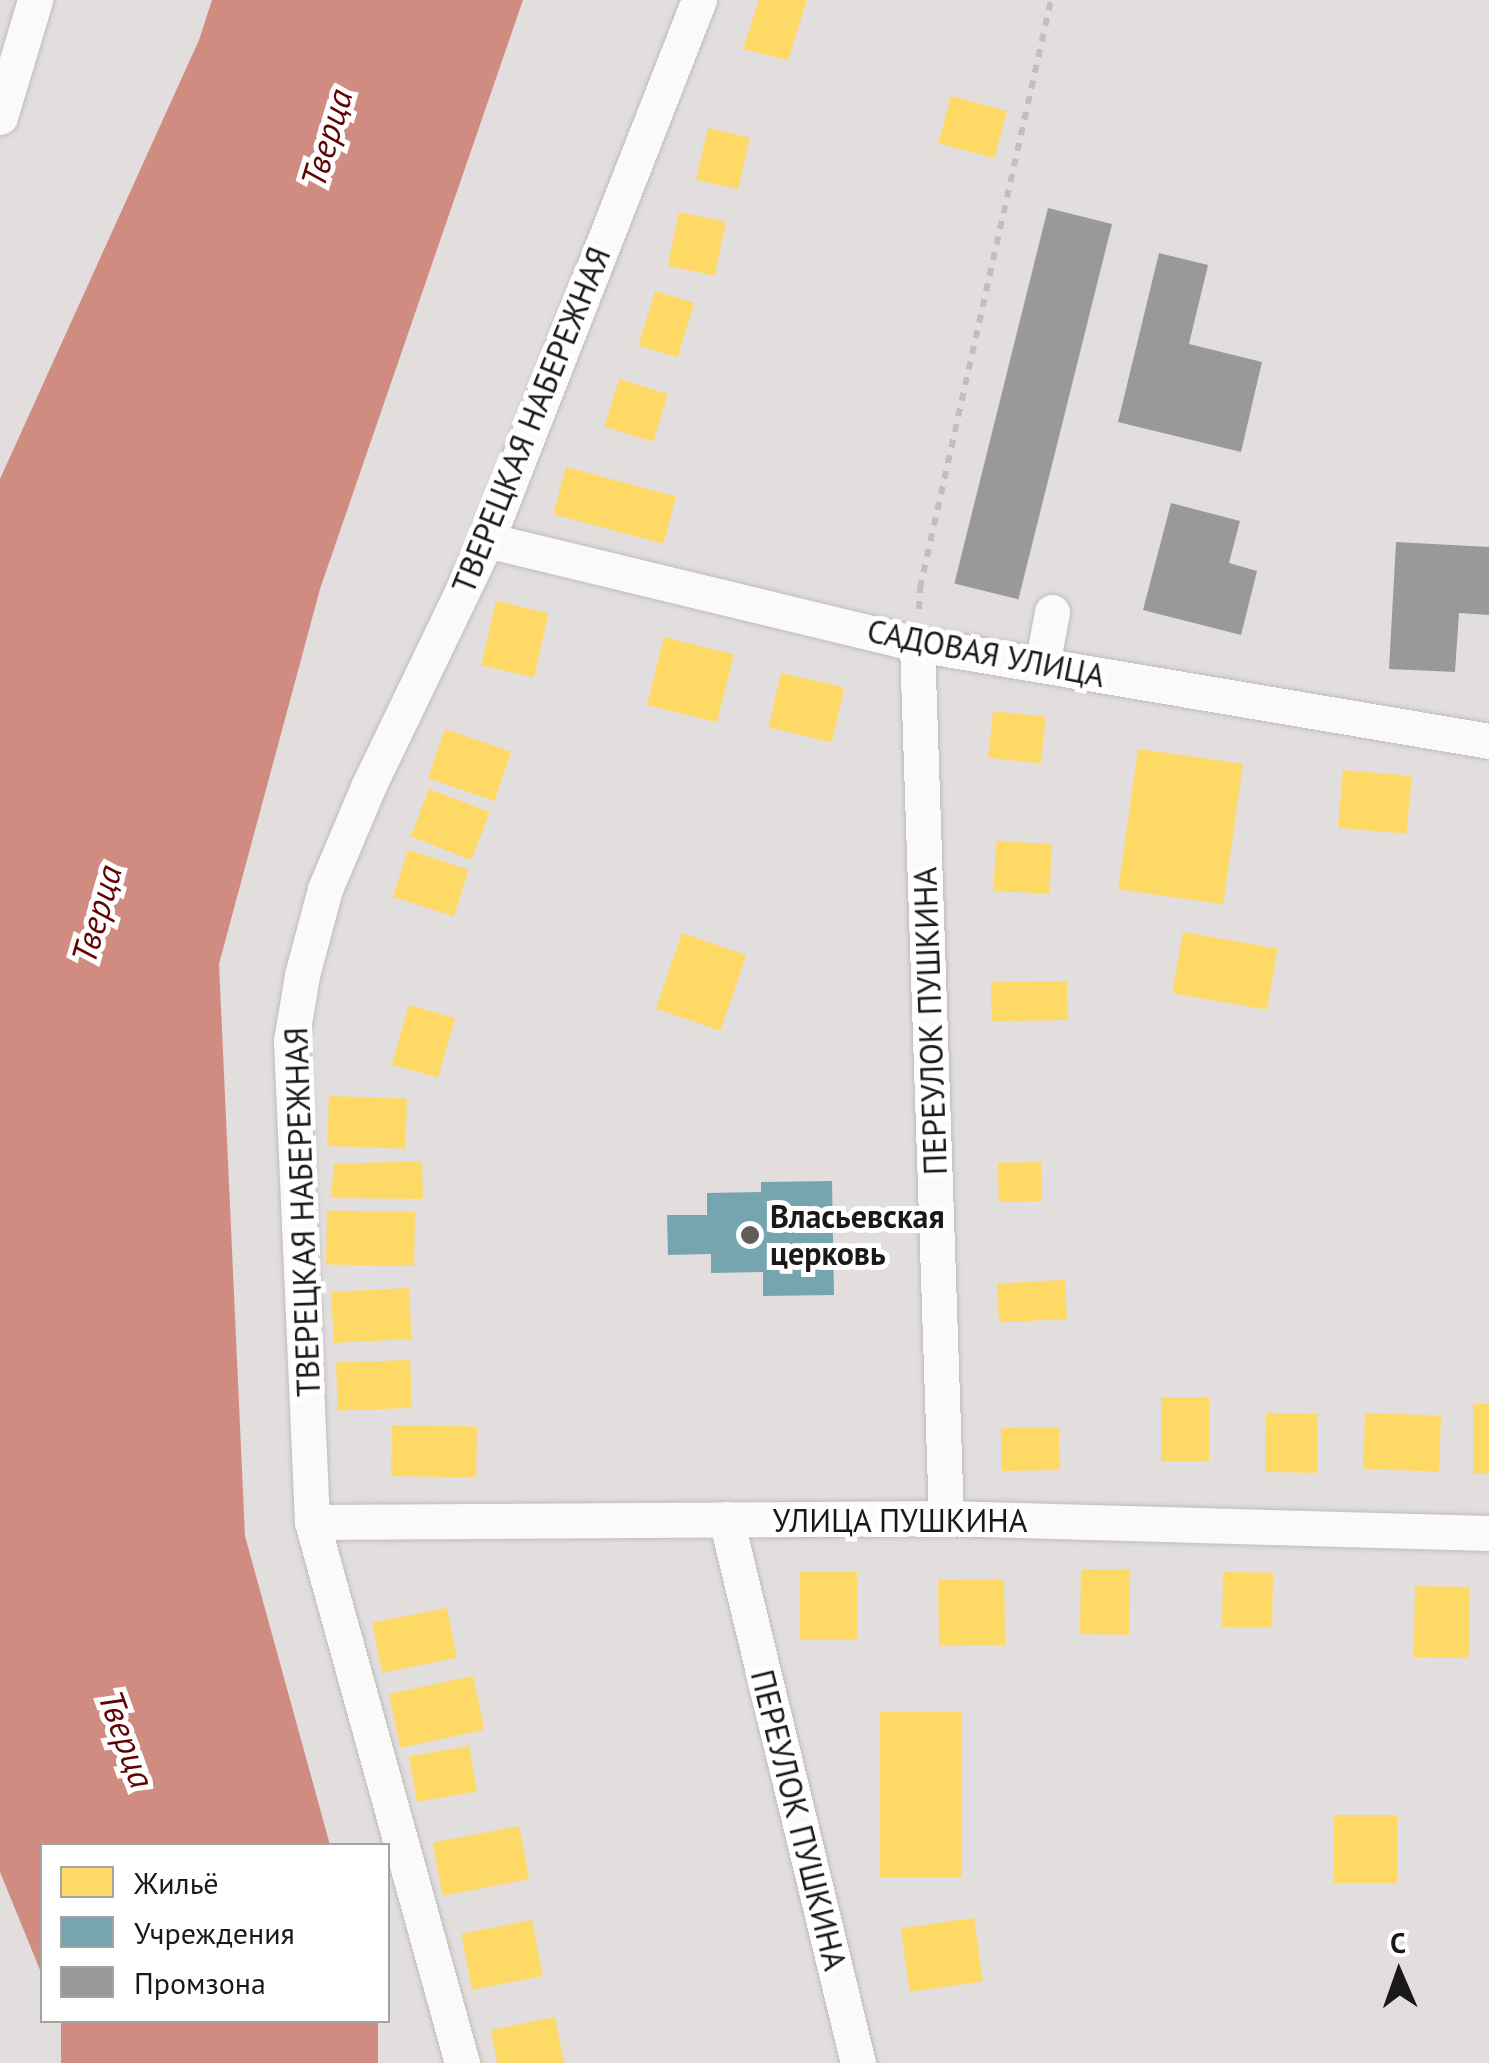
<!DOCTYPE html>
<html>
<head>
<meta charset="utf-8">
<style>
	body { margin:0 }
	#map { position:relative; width:1489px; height:2063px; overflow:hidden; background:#e2dedd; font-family:"PT Sans",sans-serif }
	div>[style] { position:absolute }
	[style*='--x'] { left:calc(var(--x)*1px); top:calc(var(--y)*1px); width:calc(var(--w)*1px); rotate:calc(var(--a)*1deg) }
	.water>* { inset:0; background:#d08c81; transform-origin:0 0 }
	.homes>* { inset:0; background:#ffd966; transform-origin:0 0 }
	.public>* { inset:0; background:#76a5af }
	.industry>* { inset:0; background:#999; transform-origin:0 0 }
	.path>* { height:6px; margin-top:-3px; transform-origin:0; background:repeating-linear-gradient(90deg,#c0bebe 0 8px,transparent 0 16px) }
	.roads { filter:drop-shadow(0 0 2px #bfbcbb) drop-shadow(0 0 2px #bfbcbb) }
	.minor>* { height:35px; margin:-17.5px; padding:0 17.5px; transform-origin:17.5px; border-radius:17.5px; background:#fbfafa }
	.dots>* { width:28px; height:28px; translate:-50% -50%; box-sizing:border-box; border:5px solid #fff; border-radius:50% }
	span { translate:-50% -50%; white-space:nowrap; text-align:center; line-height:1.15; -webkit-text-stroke:10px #fff; paint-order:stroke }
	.street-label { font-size:32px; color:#1b1818 }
	.poi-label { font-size:32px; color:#1b1818; font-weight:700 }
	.left { translate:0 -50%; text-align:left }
	.water-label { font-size:35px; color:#610300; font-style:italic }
	.legend { position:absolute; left:40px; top:1843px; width:350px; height:180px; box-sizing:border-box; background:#fff; border:2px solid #a4a3a3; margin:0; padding:12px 18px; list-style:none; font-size:30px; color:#1b1818 }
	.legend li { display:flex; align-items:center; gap:20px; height:50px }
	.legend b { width:50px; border:2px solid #a4a3a3 }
	.north { position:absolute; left:1349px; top:1923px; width:100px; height:100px; -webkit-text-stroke:8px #fff; paint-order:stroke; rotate:358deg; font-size:28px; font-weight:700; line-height:40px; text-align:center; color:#1b1818 }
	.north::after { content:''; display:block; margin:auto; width:35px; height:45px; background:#1b1818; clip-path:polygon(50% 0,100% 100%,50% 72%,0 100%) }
</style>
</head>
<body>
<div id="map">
	<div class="water">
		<div style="clip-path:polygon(212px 0,523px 0,320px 589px,219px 964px,245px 1536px,330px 1845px,42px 1846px,42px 1975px,0 1872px,0 479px,199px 40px)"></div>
		<div style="left:61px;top:2021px;width:317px;height:46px"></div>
	</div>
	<div class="homes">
		<div style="clip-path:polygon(759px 0,807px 0,788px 60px,743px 49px)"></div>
		<div style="left:951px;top:96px;width:58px;height:49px;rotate:15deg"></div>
		<div style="left:708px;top:128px;width:43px;height:53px;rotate:13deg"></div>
		<div style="left:679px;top:212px;width:48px;height:55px;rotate:12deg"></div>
		<div style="left:655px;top:291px;width:41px;height:57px;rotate:17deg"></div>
		<div style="left:619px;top:379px;width:51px;height:50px;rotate:17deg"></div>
		<div style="left:566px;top:467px;width:114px;height:49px;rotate:15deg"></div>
		<div style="left:496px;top:601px;width:54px;height:66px;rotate:13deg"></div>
		<div style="left:664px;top:637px;width:72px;height:70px;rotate:14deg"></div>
		<div style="left:781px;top:673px;width:65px;height:56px;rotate:13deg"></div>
		<div style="left:993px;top:711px;width:53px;height:47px;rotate:6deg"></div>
		<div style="left:445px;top:729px;width:70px;height:52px;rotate:19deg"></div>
		<div style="left:1138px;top:749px;width:106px;height:142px;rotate:8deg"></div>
		<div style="left:1343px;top:770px;width:69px;height:58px;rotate:5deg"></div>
		<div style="left:429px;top:789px;width:65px;height:51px;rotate:21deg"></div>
		<div style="left:996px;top:841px;width:56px;height:50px;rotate:3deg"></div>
		<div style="left:408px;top:850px;width:64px;height:49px;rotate:18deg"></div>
		<div style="left:1183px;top:932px;width:96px;height:62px;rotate:10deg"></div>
		<div style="left:682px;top:933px;width:68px;height:80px;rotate:19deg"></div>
		<div style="left:1067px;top:981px;width:39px;height:76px;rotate:89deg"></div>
		<div style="left:409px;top:1005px;width:48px;height:62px;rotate:16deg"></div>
		<div style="left:329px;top:1096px;width:78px;height:50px;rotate:2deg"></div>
		<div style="clip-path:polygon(422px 1161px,423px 1199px,331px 1198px,334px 1164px)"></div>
		<div style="left:1041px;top:1162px;width:39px;height:43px;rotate:89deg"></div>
		<div style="left:415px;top:1212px;width:54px;height:88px;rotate:91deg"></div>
		<div style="left:1065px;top:1280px;width:39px;height:68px;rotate:87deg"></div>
		<div style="left:409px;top:1288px;width:51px;height:78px;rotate:87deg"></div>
		<div style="left:410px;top:1360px;width:48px;height:74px;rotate:88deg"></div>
		<div style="left:1161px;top:1397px;width:48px;height:64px"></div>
		<div style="left:1473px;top:1404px;width:16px;height:70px"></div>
		<div style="left:1266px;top:1413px;width:52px;height:59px;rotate:1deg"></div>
		<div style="left:1365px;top:1413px;width:76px;height:56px;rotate:2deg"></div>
		<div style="left:392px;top:1425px;width:85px;height:51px;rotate:1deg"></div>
		<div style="left:1059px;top:1427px;width:43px;height:58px;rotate:89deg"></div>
		<div style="left:1081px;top:1569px;width:49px;height:65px;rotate:1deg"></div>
		<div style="left:800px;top:1572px;width:57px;height:68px"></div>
		<div style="left:1223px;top:1572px;width:50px;height:55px;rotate:1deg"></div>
		<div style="left:1004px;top:1579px;width:66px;height:66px;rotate:89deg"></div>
		<div style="left:1415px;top:1586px;width:55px;height:71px;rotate:1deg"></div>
		<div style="left:447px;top:1608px;width:51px;height:76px;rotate:79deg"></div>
		<div style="left:473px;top:1676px;width:55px;height:86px;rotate:78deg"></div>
		<div style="left:962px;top:1712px;width:165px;height:82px;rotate:90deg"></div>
		<div style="left:469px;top:1746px;width:46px;height:61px;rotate:80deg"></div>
		<div style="left:1334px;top:1815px;width:63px;height:68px"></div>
		<div style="left:519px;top:1826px;width:54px;height:88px;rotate:79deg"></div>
		<div style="left:974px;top:1918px;width:64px;height:74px;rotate:82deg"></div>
		<div style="left:532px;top:1920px;width:57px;height:72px;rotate:79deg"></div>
		<div style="clip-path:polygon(555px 2017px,564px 2063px,497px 2063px,491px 2030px)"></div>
	</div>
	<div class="public">
		<div style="clip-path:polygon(832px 1181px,834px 1295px,763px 1296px,763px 1272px,711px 1273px,711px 1254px,668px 1255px,667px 1215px,707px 1215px,707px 1193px,761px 1192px,761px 1182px)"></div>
	</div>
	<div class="industry">
		<div style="left:1048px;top:208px;width:66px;height:387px;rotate:14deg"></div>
		<div style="clip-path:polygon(1159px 253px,1208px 265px,1189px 344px,1262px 362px,1241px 452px,1118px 422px)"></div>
		<div style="clip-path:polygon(1171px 503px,1240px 521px,1229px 563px,1257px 571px,1241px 635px,1143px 610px)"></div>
		<div style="clip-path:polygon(1396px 542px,1489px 547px,1489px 615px,1459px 613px,1455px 672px,1389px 669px)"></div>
	</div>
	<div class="path">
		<div style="--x:919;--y:609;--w:21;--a:-87"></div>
		<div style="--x:920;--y:588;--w:602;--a:-77.44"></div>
	</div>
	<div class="roads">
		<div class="minor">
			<div style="--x:0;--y:117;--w:122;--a:-73.3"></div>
			<div style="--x:487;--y:540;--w:442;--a:13.6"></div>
			<div style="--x:917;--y:644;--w:580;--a:9.62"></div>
			<div style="--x:917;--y:644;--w:874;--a:88.1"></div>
			<div style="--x:1042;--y:665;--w:54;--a:-79.3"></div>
			<div style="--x:726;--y:1519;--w:560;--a:76.36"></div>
			<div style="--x:312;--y:1522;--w:634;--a:-0.36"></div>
			<div style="--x:946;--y:1518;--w:543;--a:1.58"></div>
			<div style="--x:462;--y:2063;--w:561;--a:-105.5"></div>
			<div style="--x:312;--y:1522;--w:481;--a:-92.5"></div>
			<div style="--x:291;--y:1041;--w:67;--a:-80.5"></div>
			<div style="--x:302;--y:975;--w:89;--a:-75"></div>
			<div style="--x:325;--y:889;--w:111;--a:-67.1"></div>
			<div style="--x:368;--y:787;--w:274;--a:-64.3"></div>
			<div style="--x:487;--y:540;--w:580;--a:-68.57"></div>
		</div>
	</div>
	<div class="dots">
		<div style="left:750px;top:1235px;background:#615d5d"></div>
	</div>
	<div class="street-label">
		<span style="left:531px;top:420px;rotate:-68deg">ТВЕРЕЦКАЯ НАБЕРЕЖНАЯ</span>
		<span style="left:986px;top:653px;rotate:11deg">САДОВАЯ УЛИЦА</span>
		<span style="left:930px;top:1021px;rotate:-92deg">ПЕРЕУЛОК ПУШКИНА</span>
		<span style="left:302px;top:1212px;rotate:-92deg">ТВЕРЕЦКАЯ НАБЕРЕЖНАЯ</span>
		<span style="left:900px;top:1520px">УЛИЦА ПУШКИНА</span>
		<span style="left:799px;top:1820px;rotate:76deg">ПЕРЕУЛОК ПУШКИНА</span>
	</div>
	<div class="poi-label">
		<span class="left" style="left:770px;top:1235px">Власьевская<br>церковь</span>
	</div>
	<div class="water-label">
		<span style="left:326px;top:138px;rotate:-73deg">Тверца</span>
		<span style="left:96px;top:914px;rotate:-74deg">Тверца</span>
		<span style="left:127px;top:1739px;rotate:70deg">Тверца</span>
	</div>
	<ul class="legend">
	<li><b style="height:28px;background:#ffd966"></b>Жильё</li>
	<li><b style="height:28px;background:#76a5af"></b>Учреждения</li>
	<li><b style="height:28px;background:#999"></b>Промзона</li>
	</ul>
	<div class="north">С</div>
</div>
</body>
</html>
